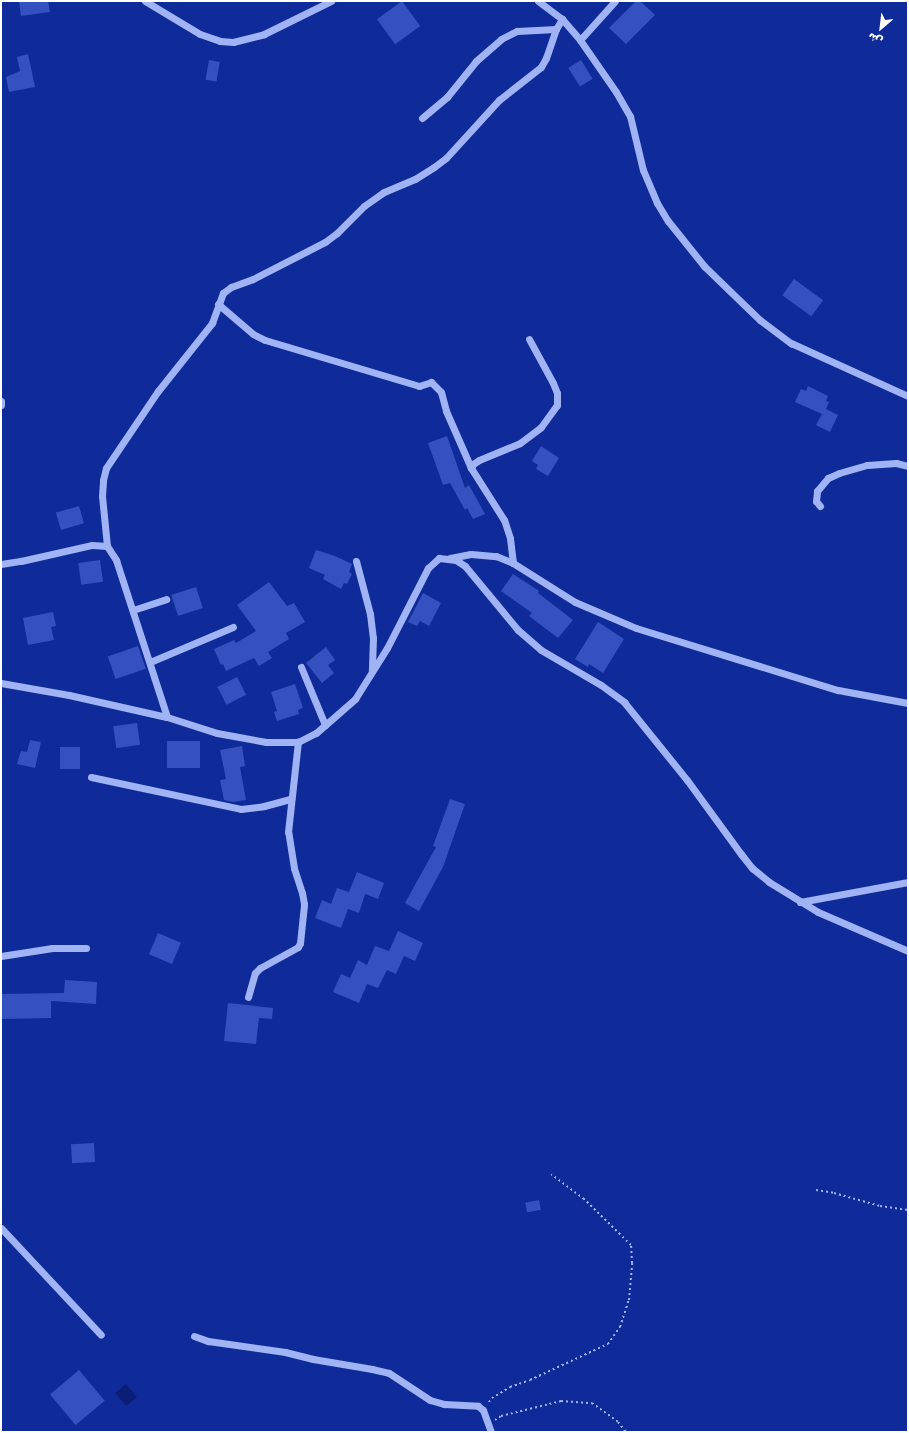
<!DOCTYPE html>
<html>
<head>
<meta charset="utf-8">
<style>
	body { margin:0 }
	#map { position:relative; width:909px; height:1433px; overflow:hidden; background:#0f2b99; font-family:"DejaVu Sans","Noto Naskh Arabic",sans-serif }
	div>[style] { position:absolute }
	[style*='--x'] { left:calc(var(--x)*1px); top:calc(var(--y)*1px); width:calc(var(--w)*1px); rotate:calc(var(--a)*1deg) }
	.water>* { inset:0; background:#091e74; transform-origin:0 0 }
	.building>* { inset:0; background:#3451bf; transform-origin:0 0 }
	.path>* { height:2px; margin-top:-1px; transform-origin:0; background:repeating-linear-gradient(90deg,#a0b3f5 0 2px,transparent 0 5px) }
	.minor>* { height:7px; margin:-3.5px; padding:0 3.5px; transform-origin:3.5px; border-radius:3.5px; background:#a0b3f5 }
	span { translate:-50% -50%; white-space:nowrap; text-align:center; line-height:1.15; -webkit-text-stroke:4px #0f2b99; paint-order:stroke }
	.frame { position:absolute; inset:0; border:2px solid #fff; pointer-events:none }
	.north { position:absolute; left:861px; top:8px; width:40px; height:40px; -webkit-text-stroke:3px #0f2b99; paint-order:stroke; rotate:208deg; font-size:11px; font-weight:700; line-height:16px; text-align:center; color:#fff }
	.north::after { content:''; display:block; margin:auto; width:14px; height:18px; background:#fff; clip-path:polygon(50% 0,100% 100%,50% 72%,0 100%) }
</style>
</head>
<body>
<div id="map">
	<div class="water">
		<div style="left:126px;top:1384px;width:17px;height:14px;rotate:50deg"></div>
	</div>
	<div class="building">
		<div style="clip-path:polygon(19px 1px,48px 1px,50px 12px,21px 16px)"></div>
		<div style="left:402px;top:1px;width:31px;height:31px;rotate:54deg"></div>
		<div style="clip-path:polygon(636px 1px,640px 1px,655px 15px,626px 44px,609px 28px)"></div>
		<div style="clip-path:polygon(28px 54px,35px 87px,9px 92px,6px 77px,20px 71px,17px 57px)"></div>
		<div style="left:209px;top:60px;width:11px;height:20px;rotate:10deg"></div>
		<div style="left:581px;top:60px;width:22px;height:15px;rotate:58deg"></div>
		<div style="left:794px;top:279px;width:36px;height:20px;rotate:36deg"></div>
		<div style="clip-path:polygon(808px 386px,828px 396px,826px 401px,829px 402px,826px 409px,838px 415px,830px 432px,816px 425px,822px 414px,795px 402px,801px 389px,806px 391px)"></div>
		<div style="clip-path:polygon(447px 436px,465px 488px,469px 485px,485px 514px,473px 519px,467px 508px,465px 510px,450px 483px,443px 485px,428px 443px)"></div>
		<div style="clip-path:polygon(541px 446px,559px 458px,548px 476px,536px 469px,538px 465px,532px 461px)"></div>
		<div style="left:79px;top:506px;width:18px;height:24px;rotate:74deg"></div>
		<div style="clip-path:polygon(316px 550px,335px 556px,352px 564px,349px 572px,352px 574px,347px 584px,344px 583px,341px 589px,323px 579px,325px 575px,309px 568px)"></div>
		<div style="left:100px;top:560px;width:22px;height:22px;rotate:82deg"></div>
		<div style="clip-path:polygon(513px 574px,539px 591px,538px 593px,573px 620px,558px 638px,529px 616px,532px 613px,501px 591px)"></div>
		<div style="clip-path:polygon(269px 582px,287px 606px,294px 603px,305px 622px,286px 633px,289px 639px,268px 652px,272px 658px,259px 666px,254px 658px,226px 671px,223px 664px,221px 665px,214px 649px,234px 640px,236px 643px,256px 631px,237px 605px)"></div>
		<div style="left:196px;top:587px;width:22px;height:26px;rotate:72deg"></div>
		<div style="clip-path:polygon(423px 593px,441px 603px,429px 626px,420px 621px,417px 626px,408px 622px)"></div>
		<div style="clip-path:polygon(53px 612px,56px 626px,51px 627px,54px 640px,28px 645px,23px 618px)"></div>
		<div style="clip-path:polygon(598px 622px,624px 639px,603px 673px,589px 664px,588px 667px,575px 659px)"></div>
		<div style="left:138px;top:646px;width:24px;height:32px;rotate:71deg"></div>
		<div style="clip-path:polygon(326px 647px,335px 660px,328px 665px,334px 673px,322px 683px,306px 663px)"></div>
		<div style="left:237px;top:677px;width:20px;height:22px;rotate:63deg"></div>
		<div style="clip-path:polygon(295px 684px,303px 708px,298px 710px,299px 714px,277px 721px,274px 712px,277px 711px,271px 692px)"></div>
		<div style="left:137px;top:723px;width:22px;height:24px;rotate:82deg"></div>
		<div style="clip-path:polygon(30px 740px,41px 742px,35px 768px,17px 764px,21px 751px,27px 752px)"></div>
		<div style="left:167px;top:741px;width:33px;height:27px"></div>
		<div style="clip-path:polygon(242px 746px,245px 766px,240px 767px,246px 800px,233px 802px,224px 800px,220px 780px,226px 779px,220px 750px)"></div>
		<div style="left:60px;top:747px;width:20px;height:22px"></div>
		<div style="clip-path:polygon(450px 799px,465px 804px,443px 867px,419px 911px,405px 903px,436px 847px,433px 846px)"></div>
		<div style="clip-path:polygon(357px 872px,384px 883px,378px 899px,365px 894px,359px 913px,348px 909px,341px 928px,315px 918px,322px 900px,331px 904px,337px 888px,349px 892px)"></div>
		<div style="clip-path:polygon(398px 931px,423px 943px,415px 961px,404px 956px,396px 974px,387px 970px,378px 988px,367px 984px,359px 1003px,333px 992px,341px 974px,350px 978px,358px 960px,367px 965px,375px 946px,389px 951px)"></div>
		<div style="left:158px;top:933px;width:25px;height:23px;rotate:23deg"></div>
		<div style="clip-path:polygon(65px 980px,97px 982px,96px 1004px,51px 1001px,51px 1018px,1px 1019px,1px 994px,64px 993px)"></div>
		<div style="clip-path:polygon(228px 1003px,273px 1008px,272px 1019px,259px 1018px,256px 1044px,224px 1041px)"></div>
		<div style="left:94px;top:1143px;width:19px;height:23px;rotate:87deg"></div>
		<div style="left:539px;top:1200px;width:10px;height:14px;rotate:79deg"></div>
		<div style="left:79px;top:1370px;width:40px;height:38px;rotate:50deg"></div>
	</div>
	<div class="path">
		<div style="--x:816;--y:1190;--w:18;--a:9"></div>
		<div style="--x:834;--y:1193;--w:48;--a:15.8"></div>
		<div style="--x:880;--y:1206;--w:28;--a:8"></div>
		<div style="--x:489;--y:1402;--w:5;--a:-53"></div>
		<div style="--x:492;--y:1398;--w:21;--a:-31"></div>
		<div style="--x:510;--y:1387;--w:21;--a:-19"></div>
		<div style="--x:530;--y:1380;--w:86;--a:-24.8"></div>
		<div style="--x:608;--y:1344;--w:21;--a:-55"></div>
		<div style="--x:620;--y:1327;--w:28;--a:-72"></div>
		<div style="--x:629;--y:1300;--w:37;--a:-85"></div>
		<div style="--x:632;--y:1263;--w:18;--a:-93"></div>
		<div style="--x:631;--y:1245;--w:66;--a:-135.6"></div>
		<div style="--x:584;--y:1199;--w:41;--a:-142.9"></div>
		<div style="--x:495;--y:1420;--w:7;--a:-34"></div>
		<div style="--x:501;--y:1416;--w:62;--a:-14"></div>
		<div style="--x:561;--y:1401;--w:31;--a:4"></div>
		<div style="--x:592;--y:1403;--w:32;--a:36"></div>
		<div style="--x:618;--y:1422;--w:13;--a:51"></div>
	</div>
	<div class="minor">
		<div style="--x:145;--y:1;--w:64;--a:31"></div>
		<div style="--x:200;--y:34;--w:21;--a:19"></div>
		<div style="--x:220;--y:41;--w:13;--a:4"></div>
		<div style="--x:233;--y:42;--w:32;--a:-14"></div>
		<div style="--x:264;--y:34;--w:75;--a:-26.2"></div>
		<div style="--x:538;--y:1;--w:30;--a:37"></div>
		<div style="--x:562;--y:19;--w:28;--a:49"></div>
		<div style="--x:580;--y:40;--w:63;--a:55.3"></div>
		<div style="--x:616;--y:92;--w:28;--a:60"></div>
		<div style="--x:630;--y:116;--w:56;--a:76.5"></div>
		<div style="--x:643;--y:170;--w:36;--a:67"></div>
		<div style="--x:657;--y:203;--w:21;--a:59"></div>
		<div style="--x:668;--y:221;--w:58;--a:51.3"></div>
		<div style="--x:704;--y:266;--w:78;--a:44"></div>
		<div style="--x:760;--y:320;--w:39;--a:37"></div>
		<div style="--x:791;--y:343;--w:128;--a:24.4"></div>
		<div style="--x:580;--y:40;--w:52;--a:-48.1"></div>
		<div style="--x:422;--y:118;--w:33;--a:-40"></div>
		<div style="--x:447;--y:97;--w:46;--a:-51.1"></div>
		<div style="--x:476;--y:61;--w:33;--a:-41"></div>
		<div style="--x:501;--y:39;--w:18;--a:-27"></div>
		<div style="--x:517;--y:31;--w:39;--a:-3"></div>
		<div style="--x:218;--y:304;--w:46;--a:40.6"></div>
		<div style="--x:253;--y:334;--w:13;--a:27"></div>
		<div style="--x:265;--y:340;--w:161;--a:16.6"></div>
		<div style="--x:419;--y:386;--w:13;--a:-18"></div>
		<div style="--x:431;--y:382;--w:14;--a:45"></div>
		<div style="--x:441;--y:392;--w:20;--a:75"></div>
		<div style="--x:446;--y:411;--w:62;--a:66.3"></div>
		<div style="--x:1;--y:401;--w:4;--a:90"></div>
		<div style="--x:820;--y:506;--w:6;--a:-129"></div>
		<div style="--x:816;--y:501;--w:10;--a:-84"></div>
		<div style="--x:817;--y:491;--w:17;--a:-50"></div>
		<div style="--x:828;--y:478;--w:12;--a:-24"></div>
		<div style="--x:839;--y:473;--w:29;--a:-16"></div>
		<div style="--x:867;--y:465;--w:29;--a:-4"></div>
		<div style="--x:896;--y:463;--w:12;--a:14"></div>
		<div style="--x:107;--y:546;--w:50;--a:-95.7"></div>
		<div style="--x:102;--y:496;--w:16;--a:-86"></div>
		<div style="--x:103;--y:480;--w:12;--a:-76"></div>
		<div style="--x:106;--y:468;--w:93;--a:-56"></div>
		<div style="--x:158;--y:391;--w:87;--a:-51.5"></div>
		<div style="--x:212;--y:323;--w:32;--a:-70"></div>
		<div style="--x:223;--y:293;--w:10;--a:-37"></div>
		<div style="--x:231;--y:287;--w:23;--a:-20"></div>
		<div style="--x:253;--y:279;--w:81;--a:-27.2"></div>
		<div style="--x:325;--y:242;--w:15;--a:-37"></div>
		<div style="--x:337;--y:233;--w:38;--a:-45"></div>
		<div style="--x:364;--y:206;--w:24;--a:-35"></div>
		<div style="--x:384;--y:192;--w:34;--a:-23"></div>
		<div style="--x:415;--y:179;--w:22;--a:-32"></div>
		<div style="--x:434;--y:167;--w:15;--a:-37"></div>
		<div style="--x:446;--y:158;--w:79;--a:-47.6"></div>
		<div style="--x:499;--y:100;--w:53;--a:-38.2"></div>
		<div style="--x:541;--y:67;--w:10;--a:-61"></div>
		<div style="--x:546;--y:58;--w:31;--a:-71"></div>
		<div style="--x:556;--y:29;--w:12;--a:-59"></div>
		<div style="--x:450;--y:558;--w:21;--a:-11"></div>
		<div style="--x:471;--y:554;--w:25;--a:5"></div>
		<div style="--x:496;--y:556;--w:18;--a:22"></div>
		<div style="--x:513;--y:563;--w:73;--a:32.2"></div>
		<div style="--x:575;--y:602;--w:66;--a:23.1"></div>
		<div style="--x:636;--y:628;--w:211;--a:17.1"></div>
		<div style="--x:838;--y:690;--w:71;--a:10.5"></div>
		<div style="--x:356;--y:561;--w:55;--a:75.2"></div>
		<div style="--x:370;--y:614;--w:24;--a:83"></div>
		<div style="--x:373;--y:638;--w:33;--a:92"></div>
		<div style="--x:513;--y:563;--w:25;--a:-97"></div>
		<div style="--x:510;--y:538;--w:19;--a:-108"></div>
		<div style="--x:504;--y:520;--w:62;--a:-122.4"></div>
		<div style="--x:471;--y:468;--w:4;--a:-63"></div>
		<div style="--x:473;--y:464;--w:7;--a:-34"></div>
		<div style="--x:479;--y:460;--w:44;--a:-22.5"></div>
		<div style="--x:520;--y:443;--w:26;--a:-37"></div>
		<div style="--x:541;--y:427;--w:27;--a:-54"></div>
		<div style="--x:557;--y:405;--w:12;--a:-90"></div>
		<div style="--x:557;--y:393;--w:11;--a:-112"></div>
		<div style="--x:553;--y:383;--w:50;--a:-118.6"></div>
		<div style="--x:1;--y:564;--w:20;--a:-9"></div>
		<div style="--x:21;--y:561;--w:73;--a:-12.7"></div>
		<div style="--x:92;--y:545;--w:15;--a:4"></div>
		<div style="--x:107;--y:546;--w:17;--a:57"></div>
		<div style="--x:116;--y:560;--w:165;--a:72"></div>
		<div style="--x:133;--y:610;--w:35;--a:-18"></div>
		<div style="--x:150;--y:662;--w:90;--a:-22.9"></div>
		<div style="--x:301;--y:667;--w:63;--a:67.5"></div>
		<div style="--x:1;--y:683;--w:69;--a:10"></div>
		<div style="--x:69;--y:695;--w:100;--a:12.7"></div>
		<div style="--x:167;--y:717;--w:52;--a:17.7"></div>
		<div style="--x:217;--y:733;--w:50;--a:10.4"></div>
		<div style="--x:266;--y:742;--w:32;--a:0"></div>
		<div style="--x:298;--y:742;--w:20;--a:-27"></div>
		<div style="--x:316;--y:733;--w:52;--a:-41.1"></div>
		<div style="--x:355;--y:699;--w:60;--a:-57.9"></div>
		<div style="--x:387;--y:648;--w:90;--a:-62.9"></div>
		<div style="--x:428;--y:568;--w:15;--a:-42"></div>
		<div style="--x:439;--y:558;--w:17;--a:7"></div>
		<div style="--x:456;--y:560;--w:11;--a:34"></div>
		<div style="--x:465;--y:566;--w:83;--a:50.4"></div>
		<div style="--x:518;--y:630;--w:30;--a:41"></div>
		<div style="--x:541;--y:650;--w:69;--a:30.3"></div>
		<div style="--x:601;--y:685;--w:29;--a:36"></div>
		<div style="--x:624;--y:702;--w:100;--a:51.1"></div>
		<div style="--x:687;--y:780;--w:92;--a:53.9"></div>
		<div style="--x:741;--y:854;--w:18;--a:52"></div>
		<div style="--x:752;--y:868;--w:22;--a:39"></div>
		<div style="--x:769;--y:882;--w:57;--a:31.5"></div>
		<div style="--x:818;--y:912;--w:98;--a:23.4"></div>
		<div style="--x:91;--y:777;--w:153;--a:12"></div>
		<div style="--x:241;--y:809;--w:23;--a:-7"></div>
		<div style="--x:264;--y:806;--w:28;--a:-15"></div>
		<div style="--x:800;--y:902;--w:110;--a:-10.5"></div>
		<div style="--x:1;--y:956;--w:52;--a:-8.9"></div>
		<div style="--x:52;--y:948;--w:34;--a:0"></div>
		<div style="--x:248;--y:997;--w:25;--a:-74"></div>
		<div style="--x:255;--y:973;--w:7;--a:-45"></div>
		<div style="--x:260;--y:968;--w:43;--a:-28.9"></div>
		<div style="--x:298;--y:947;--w:4;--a:-63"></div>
		<div style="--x:300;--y:943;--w:39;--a:-84"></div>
		<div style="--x:304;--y:904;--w:11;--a:-100"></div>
		<div style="--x:302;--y:893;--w:26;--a:-108"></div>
		<div style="--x:294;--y:868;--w:36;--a:-99"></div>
		<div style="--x:288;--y:832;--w:91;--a:-83.7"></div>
		<div style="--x:1;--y:1228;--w:146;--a:46.9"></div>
		<div style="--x:194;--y:1336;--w:15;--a:20"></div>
		<div style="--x:208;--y:1341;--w:78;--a:8.1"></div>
		<div style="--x:285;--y:1352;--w:29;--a:14"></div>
		<div style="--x:313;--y:1359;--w:60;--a:9.6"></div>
		<div style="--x:372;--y:1369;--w:17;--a:13"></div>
		<div style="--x:389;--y:1373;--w:49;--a:33.4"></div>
		<div style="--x:430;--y:1400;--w:15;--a:16"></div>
		<div style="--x:444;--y:1404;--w:34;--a:3"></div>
		<div style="--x:478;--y:1406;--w:6;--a:39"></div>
		<div style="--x:483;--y:1410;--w:23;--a:70"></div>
	</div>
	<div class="frame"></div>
	<div class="north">ش</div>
</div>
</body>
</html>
